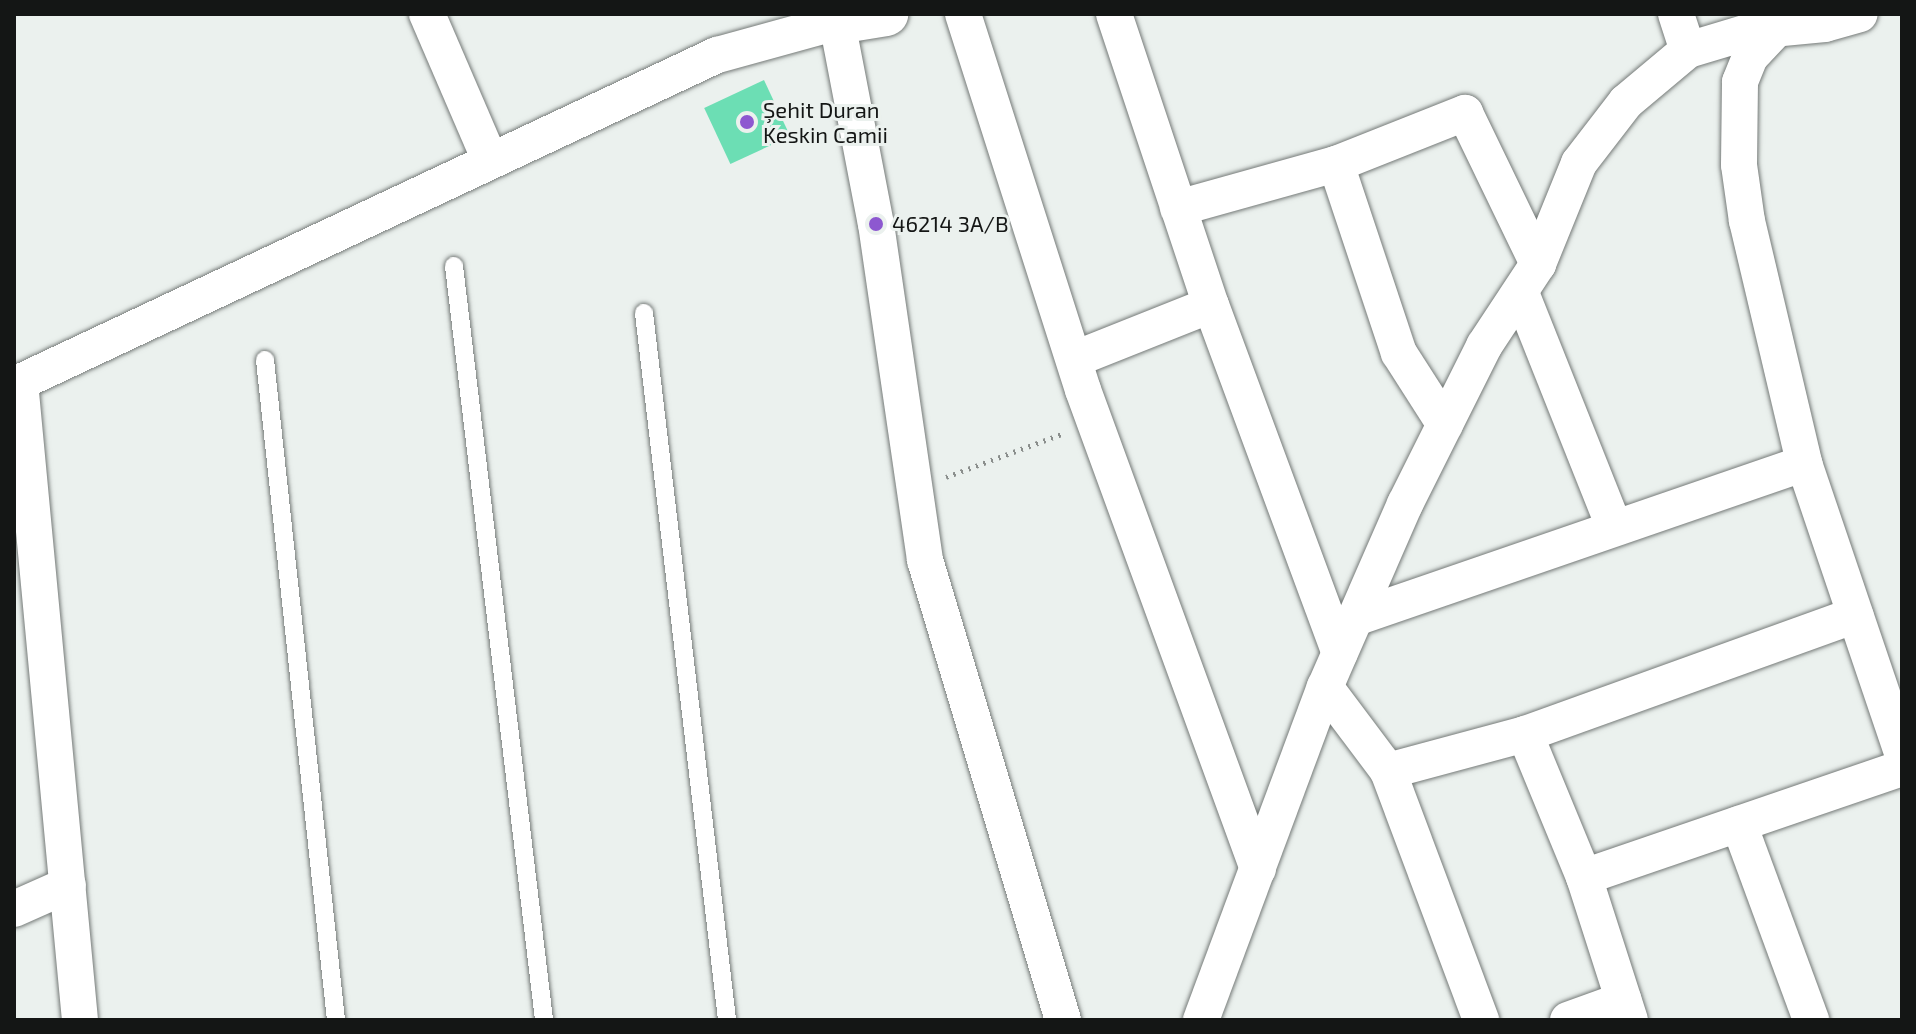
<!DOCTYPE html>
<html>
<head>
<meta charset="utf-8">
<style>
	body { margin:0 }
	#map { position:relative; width:1916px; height:1034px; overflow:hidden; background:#ebf1ee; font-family:"Exo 2",sans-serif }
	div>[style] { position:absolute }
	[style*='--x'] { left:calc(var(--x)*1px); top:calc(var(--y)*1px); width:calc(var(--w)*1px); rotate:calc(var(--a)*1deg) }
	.building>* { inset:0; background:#6cdeb4; transform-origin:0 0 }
	.path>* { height:5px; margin-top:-2.5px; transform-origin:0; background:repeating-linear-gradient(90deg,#8a8e8c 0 2px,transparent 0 8px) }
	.roads { filter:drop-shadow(0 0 2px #757a78) drop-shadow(0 0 2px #757a78) }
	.lane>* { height:18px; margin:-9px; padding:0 9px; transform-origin:9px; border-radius:9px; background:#fff }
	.street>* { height:36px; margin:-18px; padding:0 18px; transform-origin:18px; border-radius:18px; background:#fff }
	.secondary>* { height:44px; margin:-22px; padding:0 22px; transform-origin:22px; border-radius:22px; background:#fff }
	.dots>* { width:22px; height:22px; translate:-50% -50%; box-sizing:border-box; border:4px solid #ebf1ee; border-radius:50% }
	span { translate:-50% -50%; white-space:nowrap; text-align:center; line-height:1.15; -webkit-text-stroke:6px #ebf1ee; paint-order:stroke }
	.poi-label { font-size:22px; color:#141615 }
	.left { translate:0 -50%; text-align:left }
	.frame { position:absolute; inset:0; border:16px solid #141615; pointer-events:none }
</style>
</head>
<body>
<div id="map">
	<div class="building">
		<div style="left:764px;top:80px;width:62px;height:66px;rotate:65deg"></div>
	</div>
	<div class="path">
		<div style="--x:946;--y:477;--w:126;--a:-20.4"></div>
	</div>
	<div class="roads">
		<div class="lane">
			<div style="--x:454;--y:266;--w:759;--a:83.19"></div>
			<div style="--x:644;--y:313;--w:712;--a:83.3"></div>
			<div style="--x:265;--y:360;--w:664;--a:83.86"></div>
		</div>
		<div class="street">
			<div style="--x:427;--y:14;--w:157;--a:66.7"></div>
			<div style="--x:963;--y:14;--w:395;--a:72.3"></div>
			<div style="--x:1083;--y:390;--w:510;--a:69.93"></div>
			<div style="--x:1114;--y:14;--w:307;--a:71.6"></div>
			<div style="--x:1211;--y:305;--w:371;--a:69.7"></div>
			<div style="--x:1676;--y:14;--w:38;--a:72"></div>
			<div style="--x:1784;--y:21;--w:50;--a:133.4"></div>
			<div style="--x:1750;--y:57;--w:27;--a:112"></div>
			<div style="--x:1740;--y:82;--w:83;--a:90.7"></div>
			<div style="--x:1739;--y:165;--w:57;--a:81.9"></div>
			<div style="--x:1747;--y:221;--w:249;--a:76.7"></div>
			<div style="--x:1804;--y:463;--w:305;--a:71.3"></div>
			<div style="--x:1336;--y:164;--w:199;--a:71.6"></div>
			<div style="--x:1399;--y:353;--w:85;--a:57.4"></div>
			<div style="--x:1178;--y:208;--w:164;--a:-15.6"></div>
			<div style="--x:1336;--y:164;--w:139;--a:-21.6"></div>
			<div style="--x:1465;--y:113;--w:168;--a:64.2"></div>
			<div style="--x:1521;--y:293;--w:252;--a:68.3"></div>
			<div style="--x:1075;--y:359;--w:146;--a:-21.7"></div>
			<div style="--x:20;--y:382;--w:641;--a:84.63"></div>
			<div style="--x:14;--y:385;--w:777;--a:-25.15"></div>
			<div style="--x:717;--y:55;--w:124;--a:-15.4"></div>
			<div style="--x:837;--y:22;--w:206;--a:79.1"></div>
			<div style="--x:876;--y:224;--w:340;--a:81.7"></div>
			<div style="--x:925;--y:560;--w:480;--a:73.3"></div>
			<div style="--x:1355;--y:618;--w:475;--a:-19"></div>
			<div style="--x:1325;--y:687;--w:105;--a:53.1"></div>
			<div style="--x:1388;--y:771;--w:266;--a:69.5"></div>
			<div style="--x:1525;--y:734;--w:155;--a:67.6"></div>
			<div style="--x:1584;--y:877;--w:150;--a:72.2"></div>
			<div style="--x:1388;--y:771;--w:142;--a:-15.1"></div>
			<div style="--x:1525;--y:734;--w:351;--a:-19.8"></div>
			<div style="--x:1739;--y:824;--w:209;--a:69.8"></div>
			<div style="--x:1584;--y:877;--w:336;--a:-18.9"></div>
			<div style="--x:14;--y:909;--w:59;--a:-24"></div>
			<div style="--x:1201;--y:1020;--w:355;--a:-69.6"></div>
			<div style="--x:1325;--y:687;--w:200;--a:-66.4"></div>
			<div style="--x:1405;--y:504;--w:177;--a:-63.4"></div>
			<div style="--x:1484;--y:346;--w:98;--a:-56.6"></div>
			<div style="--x:1538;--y:264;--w:109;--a:-67.9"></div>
			<div style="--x:1579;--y:163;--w:77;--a:-52.4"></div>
			<div style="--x:1626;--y:102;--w:81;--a:-40"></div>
			<div style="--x:1688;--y:50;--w:66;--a:-16.8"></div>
			<div style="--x:1751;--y:31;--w:74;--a:-5.4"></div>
			<div style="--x:1825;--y:24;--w:36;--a:-16"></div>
			<div style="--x:1568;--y:1020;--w:59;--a:-20"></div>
		</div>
		<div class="secondary">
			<div style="--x:836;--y:14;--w:8;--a:83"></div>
			<div style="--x:837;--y:22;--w:50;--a:-9.3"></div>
		</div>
	</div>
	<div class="dots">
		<div style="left:747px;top:122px;background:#8d58d0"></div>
		<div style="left:876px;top:224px;background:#8d58d0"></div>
	</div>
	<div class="poi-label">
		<span class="left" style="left:763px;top:122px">Şehit Duran<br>Keskin Camii</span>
		<span class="left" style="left:892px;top:224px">46214 3A/B</span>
	</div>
	<div class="frame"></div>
</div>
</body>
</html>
